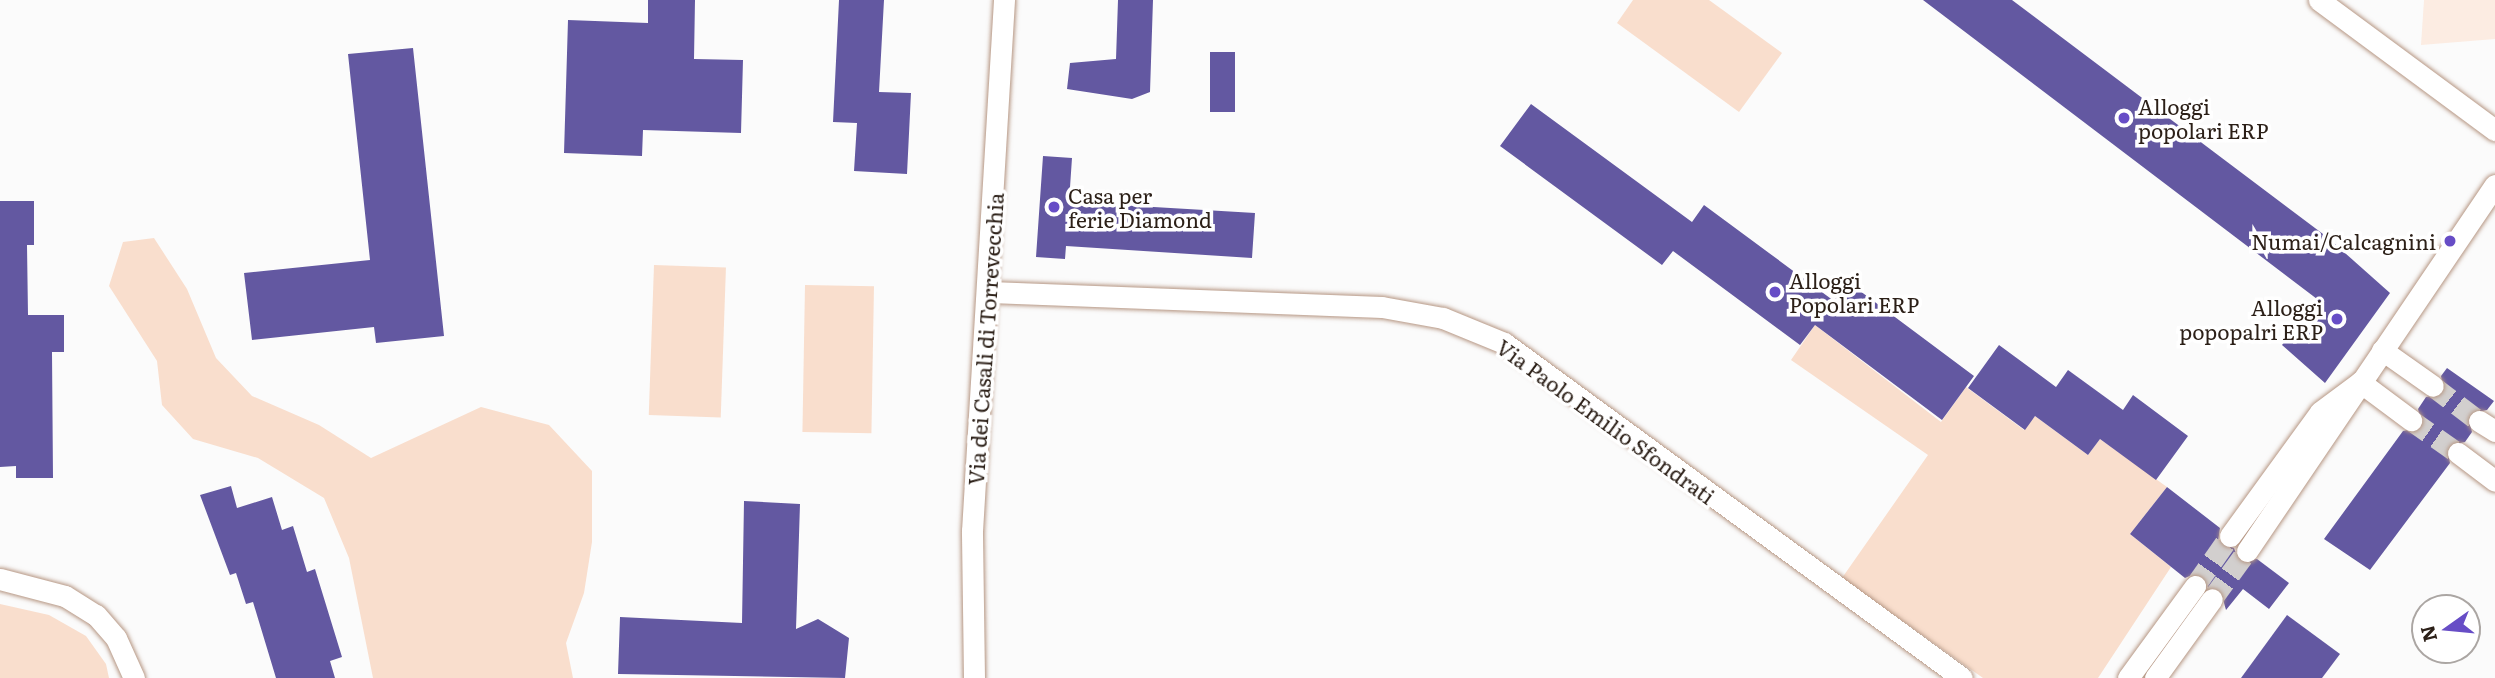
<!DOCTYPE html>
<html>
<head>
<meta charset="utf-8">
<style>
	body { margin:0 }
	#map { position:relative; width:2495px; height:678px; overflow:hidden; background:#fbfbfb; font-family:Literata,serif }
	div>[style] { position:absolute }
	[style*='--x'] { left:calc(var(--x)*1px); top:calc(var(--y)*1px); width:calc(var(--w)*1px); rotate:calc(var(--a)*1deg) }
	.built>* { inset:0; background:#fcece2 }
	.green>* { inset:0; background:#f9decd; transform-origin:0 0 }
	.building>* { inset:0; background:#6358a1; transform-origin:0 0 }
	.minor-tunnel>* { height:21px; margin-top:-10.5px; transform-origin:0; background:repeating-linear-gradient(90deg,#d2cfce 0 21px,transparent 0 31px) }
	.roads { filter:drop-shadow(0 0 2px #b69784) drop-shadow(0 0 2px #b69784) }
	.minor>* { height:21px; margin:-10.5px; padding:0 10.5px; transform-origin:10.5px; border-radius:10.5px; background:#fff }
	.dots>* { width:19px; height:19px; translate:-50% -50%; box-sizing:border-box; border:4px solid #fff; border-radius:50% }
	span { translate:-50% -50%; white-space:nowrap; text-align:center; line-height:1.15; -webkit-text-stroke:7px #fff; paint-order:stroke }
	.poi-label { font-size:21px; color:#2c2018 }
	.left { translate:0 -50%; text-align:left }
	.right { translate:-100% -50%; text-align:right }
	.street-label { font-size:21px; color:#2c2018 }
	.north { position:absolute; left:2411px; top:594px; width:70px; height:70px; box-sizing:border-box; background:#fff; border:2px solid #aba6a3; border-radius:50%; rotate:255deg; font-size:19px; font-weight:700; line-height:28px; text-align:center; color:#2c2018 }
	.north::after { content:''; display:block; margin:auto; width:24px; height:32px; background:#674dc6; clip-path:polygon(50% 0,100% 100%,50% 72%,0 100%) }
</style>
</head>
<body>
<div id="map">
	<div class="built">
		<div style="clip-path:polygon(2424px 0,2495px 0,2495px 39px,2421px 45px)"></div>
	</div>
	<div class="green">
		<div style="clip-path:polygon(1633px 0,1709px 0,1782px 53px,1739px 112px,1617px 23px)"></div>
		<div style="clip-path:polygon(154px 238px,187px 289px,216px 358px,252px 396px,319px 425px,371px 458px,481px 407px,549px 425px,592px 471px,592px 542px,584px 593px,566px 643px,573px 678px,373px 678px,349px 558px,324px 498px,258px 458px,193px 439px,162px 405px,157px 361px,109px 286px,123px 242px)"></div>
		<div style="left:654px;top:265px;width:72px;height:150px;rotate:2deg"></div>
		<div style="left:805px;top:285px;width:69px;height:147px;rotate:1deg"></div>
		<div style="clip-path:polygon(1815px 325px,1941px 422px,1966px 387px,2024px 430px,2035px 416px,2088px 455px,2100px 439px,2167px 487px,2130px 534px,2171px 567px,2098px 678px,1983px 678px,1842px 578px,1928px 455px,1791px 360px)"></div>
		<div style="clip-path:polygon(0 604px,49px 615px,86px 636px,106px 664px,109px 678px,0 678px)"></div>
	</div>
	<div class="building">
		<div style="clip-path:polygon(648px 0,695px 0,694px 59px,743px 60px,741px 133px,643px 130px,642px 156px,564px 153px,568px 20px,648px 23px)"></div>
		<div style="clip-path:polygon(839px 0,884px 0,879px 92px,911px 93px,907px 174px,854px 171px,857px 123px,833px 122px)"></div>
		<div style="clip-path:polygon(1118px 0,1153px 0,1150px 92px,1132px 99px,1067px 89px,1070px 63px,1116px 59px)"></div>
		<div style="clip-path:polygon(1923px 0,2012px 0,2327px 237px,2390px 293px,2325px 383px,2282px 345px,2317px 299px)"></div>
		<div style="clip-path:polygon(413px 48px,444px 336px,376px 343px,374px 327px,252px 340px,244px 273px,370px 260px,348px 54px)"></div>
		<div style="left:1210px;top:52px;width:25px;height:60px"></div>
		<div style="clip-path:polygon(1531px 104px,1692px 222px,1704px 205px,1834px 301px,1848px 282px,1974px 376px,1942px 420px,1815px 325px,1800px 345px,1673px 251px,1662px 265px,1500px 146px)"></div>
		<div style="clip-path:polygon(1043px 156px,1072px 158px,1069px 202px,1255px 213px,1252px 258px,1066px 246px,1065px 259px,1036px 257px)"></div>
		<div style="clip-path:polygon(0 201px,34px 201px,34px 245px,27px 245px,28px 315px,64px 315px,64px 352px,52px 352px,53px 478px,16px 478px,16px 466px,0 467px)"></div>
		<div style="clip-path:polygon(1999px 345px,2056px 387px,2068px 370px,2123px 410px,2133px 395px,2188px 436px,2156px 480px,2100px 439px,2088px 455px,2035px 416px,2025px 430px,1968px 388px)"></div>
		<div style="clip-path:polygon(2447px 368px,2494px 401px,2487px 410px,2468px 414px,2472px 432px,2465px 442px,2447px 446px,2450px 463px,2370px 570px,2324px 539px,2403px 431px,2422px 427px,2418px 409px,2426px 397px,2444px 393px,2441px 376px)"></div>
		<div style="clip-path:polygon(231px 486px,237px 508px,272px 497px,282px 530px,293px 526px,307px 572px,315px 569px,342px 657px,330px 661px,335px 678px,276px 678px,253px 602px,246px 604px,236px 573px,230px 575px,200px 495px)"></div>
		<div style="clip-path:polygon(2167px 487px,2220px 528px,2218px 542px,2234px 548px,2239px 561px,2257px 559px,2289px 583px,2269px 609px,2243px 589px,2226px 610px,2220px 589px,2208px 587px,2197px 573px,2185px 578px,2130px 534px)"></div>
		<div style="clip-path:polygon(744px 501px,800px 504px,796px 629px,818px 619px,849px 638px,845px 678px,618px 674px,620px 617px,742px 623px)"></div>
		<div style="clip-path:polygon(2287px 615px,2340px 654px,2322px 678px,2241px 678px)"></div>
	</div>
	<div class="minor-tunnel">
		<div style="--x:2433;--y:386;--w:58;--a:37.3"></div>
		<div style="--x:2411;--y:420;--w:57;--a:35.1"></div>
		<div style="--x:2195;--y:586;--w:61;--a:-55"></div>
		<div style="--x:2212;--y:599;--w:59;--a:-53.9"></div>
	</div>
	<div class="roads">
		<div class="minor">
			<div style="--x:2319;--y:0;--w:219;--a:36.5"></div>
			<div style="--x:990;--y:292;--w:392;--a:2.2"></div>
			<div style="--x:1382;--y:307;--w:62;--a:10.2"></div>
			<div style="--x:1443;--y:318;--w:66;--a:22.3"></div>
			<div style="--x:1504;--y:343;--w:567;--a:36.18"></div>
			<div style="--x:2382;--y:350;--w:62;--a:35.2"></div>
			<div style="--x:2360;--y:382;--w:64;--a:36.7"></div>
			<div style="--x:2479;--y:421;--w:19;--a:32"></div>
			<div style="--x:2458;--y:453;--w:46;--a:37.1"></div>
			<div style="--x:2230;--y:536;--w:153;--a:-54"></div>
			<div style="--x:2320;--y:412;--w:49;--a:-36.6"></div>
			<div style="--x:2247;--y:551;--w:442;--a:-55.9"></div>
			<div style="--x:0;--y:579;--w:67;--a:14.7"></div>
			<div style="--x:65;--y:596;--w:36;--a:32"></div>
			<div style="--x:96;--y:615;--w:30;--a:49"></div>
			<div style="--x:116;--y:638;--w:44;--a:65.8"></div>
			<div style="--x:974;--y:678;--w:147;--a:-90.8"></div>
			<div style="--x:972;--y:531;--w:532;--a:-86.55"></div>
			<div style="--x:2128;--y:678;--w:114;--a:-53.9"></div>
			<div style="--x:2155;--y:678;--w:97;--a:-54.2"></div>
		</div>
	</div>
	<div class="dots">
		<div style="left:2124px;top:118px;background:#674dc6"></div>
		<div style="left:1054px;top:207px;background:#674dc6"></div>
		<div style="left:2450px;top:241px;background:#674dc6"></div>
		<div style="left:1775px;top:292px;background:#674dc6"></div>
		<div style="left:2337px;top:319px;background:#674dc6"></div>
	</div>
	<div class="poi-label">
		<span class="left" style="left:2138px;top:118px">Alloggi<br>popolari ERP</span>
		<span class="left" style="left:1068px;top:207px">Casa per<br>ferie Diamond</span>
		<span class="right" style="left:2436px;top:241px">Numai/Calcagnini</span>
		<span class="left" style="left:1789px;top:292px">Alloggi<br>Popolari ERP</span>
		<span class="right" style="left:2323px;top:319px">Alloggi<br>popopalri ERP</span>
	</div>
	<div class="street-label">
		<span style="left:985px;top:339px;rotate:-86deg">Via dei Casali di Torrevecchia</span>
		<span style="left:1606px;top:421px;rotate:36deg">Via Paolo Emilio Sfondrati</span>
	</div>
	<div class="north">N</div>
</div>
</body>
</html>
